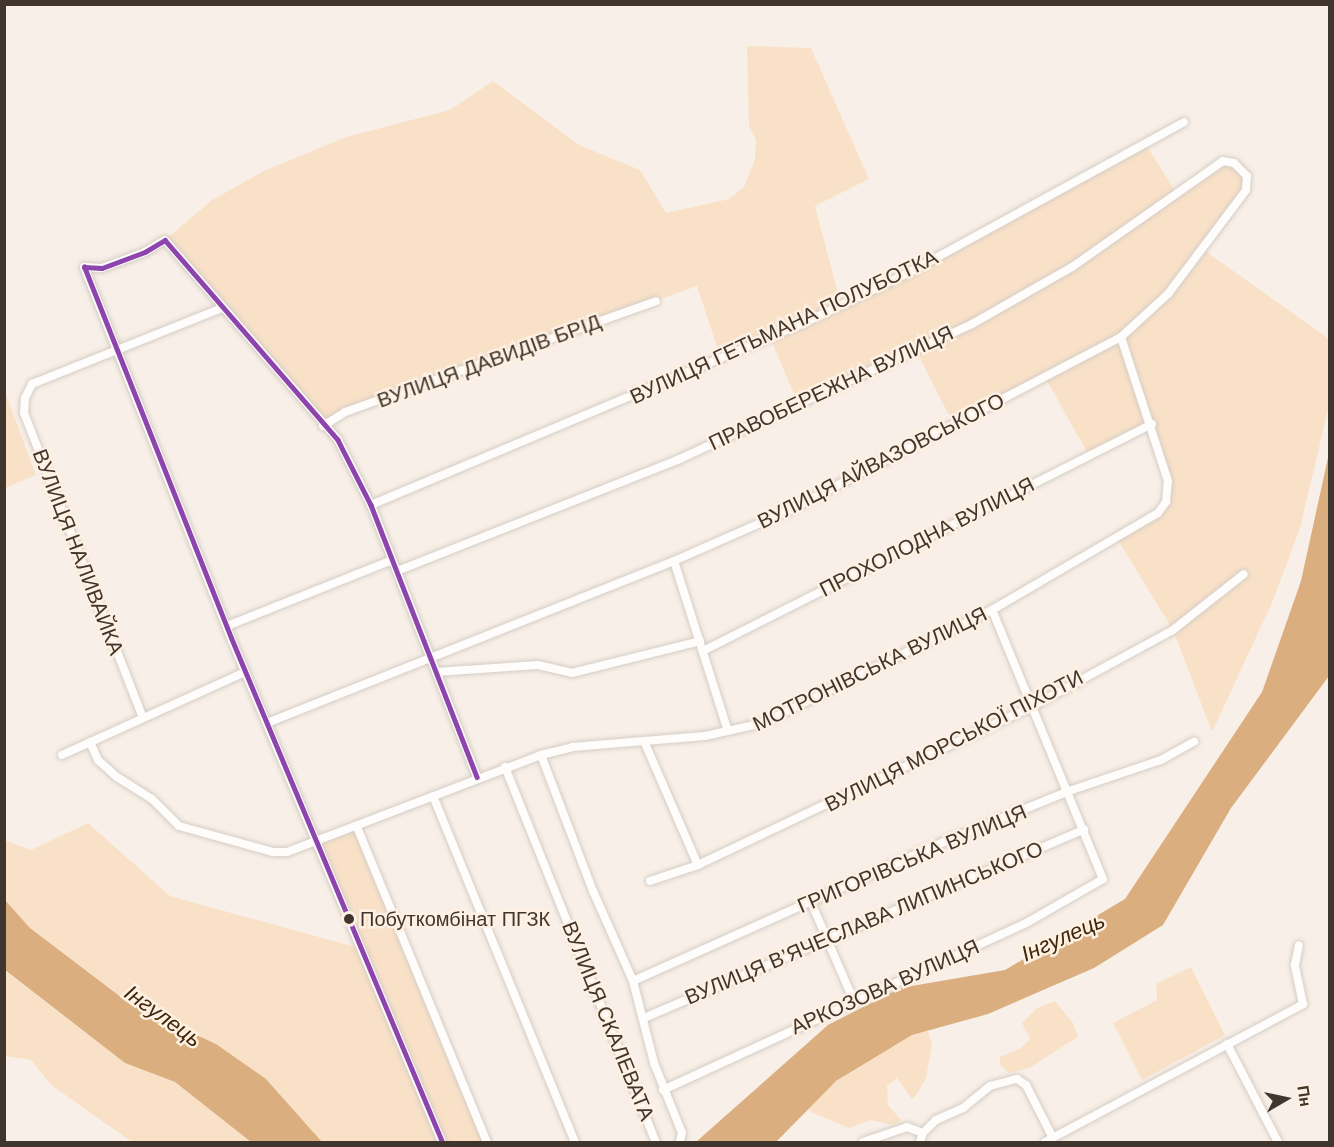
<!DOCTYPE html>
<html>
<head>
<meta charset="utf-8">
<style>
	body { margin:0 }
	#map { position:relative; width:1334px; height:1147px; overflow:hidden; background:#f8f0e8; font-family:Helvetica,sans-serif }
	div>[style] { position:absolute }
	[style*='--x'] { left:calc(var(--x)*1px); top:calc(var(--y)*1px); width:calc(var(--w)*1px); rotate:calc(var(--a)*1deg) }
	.green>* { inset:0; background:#f9e1c8 }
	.water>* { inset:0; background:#daae7e }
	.roads { filter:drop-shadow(0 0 2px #d5cdc5) drop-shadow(0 0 2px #d5cdc5) }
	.minor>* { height:8px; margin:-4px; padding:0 4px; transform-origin:4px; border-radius:4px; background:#fefdfc }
	.bus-1>* { height:4.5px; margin:-2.25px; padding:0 2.25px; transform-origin:2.25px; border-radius:2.25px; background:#8e44ad }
	.dots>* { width:16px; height:16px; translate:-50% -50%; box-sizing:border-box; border:3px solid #fef0e2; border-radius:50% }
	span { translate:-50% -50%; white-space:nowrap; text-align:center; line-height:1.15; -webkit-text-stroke:5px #fef0e2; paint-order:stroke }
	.bus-label { font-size:20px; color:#40362d }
	.left { translate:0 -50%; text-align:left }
	.street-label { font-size:21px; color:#40362d }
	.water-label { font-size:22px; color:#3f270a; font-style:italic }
	.frame { position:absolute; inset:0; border:6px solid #40362d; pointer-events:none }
	.north { position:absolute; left:1256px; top:1069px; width:60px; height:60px; -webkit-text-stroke:4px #fef0e2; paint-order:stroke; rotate:81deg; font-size:16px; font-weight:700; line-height:24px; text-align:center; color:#40362d }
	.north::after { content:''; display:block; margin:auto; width:21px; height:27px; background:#40362d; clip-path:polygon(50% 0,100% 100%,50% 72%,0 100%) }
</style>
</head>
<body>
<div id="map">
	<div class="green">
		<div style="clip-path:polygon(747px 46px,811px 48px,869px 179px,815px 206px,841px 305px,1145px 143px,1177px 194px,1227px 160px,1249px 180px,1201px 248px,1329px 339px,1329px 406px,1300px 528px,1272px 603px,1212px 732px,1173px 630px,1116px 537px,1158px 513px,1168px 494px,1152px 424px,1088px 454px,1045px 377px,955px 427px,915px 349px,798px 403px,770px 338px,721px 359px,697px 286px,346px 412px,323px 426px,165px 240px,212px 200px,264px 171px,346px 137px,450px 110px,493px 81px,579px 145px,640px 170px,666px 213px,729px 199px,744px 187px,755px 160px,756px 140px,749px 127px)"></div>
		<div style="clip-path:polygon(4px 389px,36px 475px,5px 488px,4px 488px)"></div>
		<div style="clip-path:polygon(88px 823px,170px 896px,359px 948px,317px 843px,357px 827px,487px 1142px,322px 1142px,266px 1079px,216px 1044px,130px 1004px,30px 928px,5px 900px,4px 840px,31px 850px)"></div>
		<div style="clip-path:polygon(1191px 967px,1225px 1035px,1142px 1080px,1113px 1023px,1157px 1000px,1156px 984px)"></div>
		<div style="clip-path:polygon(4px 970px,125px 1063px,175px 1082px,251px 1142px,132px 1142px,51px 1085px,31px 1060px,5px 1056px)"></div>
		<div style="clip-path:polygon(1055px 1001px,1073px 1023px,1078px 1037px,1029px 1068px,1009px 1073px,1000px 1065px,1000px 1057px,1021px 1048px,1030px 1039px,1022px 1023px,1037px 1008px)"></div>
		<div style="clip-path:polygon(928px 1031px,932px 1045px,926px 1078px,915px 1097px,912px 1099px,897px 1078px,887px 1086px,888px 1105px,901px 1120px,894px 1125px,870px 1120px,849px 1128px,809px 1111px,808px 1106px,836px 1081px,912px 1035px)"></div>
	</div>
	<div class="water">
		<div style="clip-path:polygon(1329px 453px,1329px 676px,1231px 808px,1163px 925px,1094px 968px,988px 1014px,912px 1035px,836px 1081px,776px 1142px,696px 1142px,828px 1025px,900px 988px,1005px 970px,1125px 899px,1262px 692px,1301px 581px)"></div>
		<div style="clip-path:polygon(5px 900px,30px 928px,130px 1004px,216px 1044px,266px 1079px,322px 1142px,251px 1142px,175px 1082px,125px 1063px,5px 970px)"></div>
	</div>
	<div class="roads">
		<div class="minor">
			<div style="--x:323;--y:426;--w:26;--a:-32"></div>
			<div style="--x:345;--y:412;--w:330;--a:-19.6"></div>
			<div style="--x:371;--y:505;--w:470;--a:-22.8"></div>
			<div style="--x:804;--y:323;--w:120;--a:-25.7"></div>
			<div style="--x:912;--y:271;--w:310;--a:-28.7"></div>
			<div style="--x:674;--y:561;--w:178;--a:72.4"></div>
			<div style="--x:227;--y:626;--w:178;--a:-21.8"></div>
			<div style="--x:703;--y:651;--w:503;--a:-26.82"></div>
			<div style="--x:436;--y:672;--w:102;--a:-3.9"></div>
			<div style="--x:538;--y:665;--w:35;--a:13"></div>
			<div style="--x:572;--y:673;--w:132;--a:-14"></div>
			<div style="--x:143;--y:718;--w:327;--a:-111.3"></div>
			<div style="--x:24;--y:413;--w:15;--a:-86"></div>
			<div style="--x:25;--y:398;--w:16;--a:-63"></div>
			<div style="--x:32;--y:384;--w:205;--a:-21.8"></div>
			<div style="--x:267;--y:723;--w:438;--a:-21.7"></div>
			<div style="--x:674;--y:561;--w:129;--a:-23.8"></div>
			<div style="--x:792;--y:509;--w:371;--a:-27.6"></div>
			<div style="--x:1121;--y:337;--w:64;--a:-42.5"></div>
			<div style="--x:1168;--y:294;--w:130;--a:-53.1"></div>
			<div style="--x:1246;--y:190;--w:14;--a:-86"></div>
			<div style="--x:1247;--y:176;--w:18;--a:-135"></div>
			<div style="--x:1234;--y:163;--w:11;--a:-170"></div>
			<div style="--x:1223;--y:161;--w:184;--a:144.9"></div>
			<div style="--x:1072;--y:267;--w:115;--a:150.3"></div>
			<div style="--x:972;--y:324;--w:322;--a:155.2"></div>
			<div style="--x:680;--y:459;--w:304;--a:158.4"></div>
			<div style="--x:644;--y:741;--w:135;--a:66.5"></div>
			<div style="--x:90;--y:742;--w:20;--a:66"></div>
			<div style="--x:98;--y:760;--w:25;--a:42"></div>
			<div style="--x:117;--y:777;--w:41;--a:32.2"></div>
			<div style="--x:152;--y:799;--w:38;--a:45"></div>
			<div style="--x:179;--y:826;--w:98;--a:15.5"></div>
			<div style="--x:273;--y:852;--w:14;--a:0"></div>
			<div style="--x:287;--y:852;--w:272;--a:-20.9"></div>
			<div style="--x:541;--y:755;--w:32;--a:-14"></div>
			<div style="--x:572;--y:747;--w:133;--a:-4.7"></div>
			<div style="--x:705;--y:736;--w:59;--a:-12.6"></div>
			<div style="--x:763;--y:723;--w:255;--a:-26.3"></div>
			<div style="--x:992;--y:610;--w:192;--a:-30.3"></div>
			<div style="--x:1158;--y:513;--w:14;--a:-54"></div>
			<div style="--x:1166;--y:502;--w:21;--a:-85"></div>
			<div style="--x:1168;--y:481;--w:151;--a:-108.1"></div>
			<div style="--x:62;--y:755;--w:201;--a:-24.4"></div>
			<div style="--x:541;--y:755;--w:146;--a:69.1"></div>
			<div style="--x:593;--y:891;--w:98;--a:66"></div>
			<div style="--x:633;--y:981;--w:85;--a:75.6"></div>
			<div style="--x:654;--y:1063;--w:75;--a:68.2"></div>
			<div style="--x:682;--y:1133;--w:9;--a:103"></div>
			<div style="--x:505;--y:767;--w:404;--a:68.1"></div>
			<div style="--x:433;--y:796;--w:374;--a:67.7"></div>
			<div style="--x:357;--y:827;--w:341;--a:67.6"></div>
			<div style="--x:650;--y:881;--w:51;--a:-18.4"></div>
			<div style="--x:698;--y:865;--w:371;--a:-25.4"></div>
			<div style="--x:1033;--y:706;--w:159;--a:-28.5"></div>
			<div style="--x:1173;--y:630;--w:90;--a:-38.3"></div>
			<div style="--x:811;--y:902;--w:106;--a:66.6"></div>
			<div style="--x:633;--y:981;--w:341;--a:-24.1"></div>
			<div style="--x:944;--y:842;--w:135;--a:-22.2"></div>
			<div style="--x:1069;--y:791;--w:97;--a:-18.6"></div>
			<div style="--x:1161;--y:760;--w:38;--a:-29"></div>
			<div style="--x:644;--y:1018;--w:479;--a:-23.2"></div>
			<div style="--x:1227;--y:1044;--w:110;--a:62.5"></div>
			<div style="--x:663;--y:1090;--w:402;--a:-24.7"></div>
			<div style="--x:1028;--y:922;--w:86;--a:-29.8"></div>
			<div style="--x:1103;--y:879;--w:291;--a:-112.4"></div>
			<div style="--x:442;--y:1142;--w:546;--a:-112.72"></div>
			<div style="--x:231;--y:638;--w:399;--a:-111.6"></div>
			<div style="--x:84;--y:267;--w:18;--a:3"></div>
			<div style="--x:102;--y:268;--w:46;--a:-20.4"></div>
			<div style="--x:145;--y:252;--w:23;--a:-31"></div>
			<div style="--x:165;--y:240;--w:264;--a:49.1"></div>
			<div style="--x:338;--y:440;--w:73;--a:63.1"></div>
			<div style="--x:371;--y:505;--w:292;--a:68.7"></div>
			<div style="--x:863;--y:1142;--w:46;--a:-18.8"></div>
			<div style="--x:907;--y:1127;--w:17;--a:21"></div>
			<div style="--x:920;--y:1142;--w:9;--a:-72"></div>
			<div style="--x:923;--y:1133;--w:18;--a:-45"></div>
			<div style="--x:936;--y:1120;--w:30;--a:-24"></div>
			<div style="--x:963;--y:1108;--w:35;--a:-39"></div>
			<div style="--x:990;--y:1086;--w:28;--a:-15"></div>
			<div style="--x:1017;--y:1079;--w:11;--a:34"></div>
			<div style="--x:1026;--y:1085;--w:59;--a:63"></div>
			<div style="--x:1045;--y:1142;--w:293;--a:-28.1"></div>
			<div style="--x:1303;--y:1004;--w:40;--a:-102"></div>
			<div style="--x:1295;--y:965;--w:20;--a:-79"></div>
		</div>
	</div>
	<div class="bus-1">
		<div style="--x:442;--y:1142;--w:546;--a:-112.72"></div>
		<div style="--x:231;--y:638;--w:399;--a:-111.6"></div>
		<div style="--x:84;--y:267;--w:18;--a:3"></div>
		<div style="--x:102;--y:268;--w:46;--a:-20.4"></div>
		<div style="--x:145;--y:252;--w:23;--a:-31"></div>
		<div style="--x:165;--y:240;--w:264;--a:49.1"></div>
		<div style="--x:338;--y:440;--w:73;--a:63.1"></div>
		<div style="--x:371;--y:505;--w:292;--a:68.7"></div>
	</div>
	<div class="dots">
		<div style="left:349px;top:919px;background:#40362d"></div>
	</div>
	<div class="bus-label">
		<span class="left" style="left:360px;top:919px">Побуткомбінат ПГЗК</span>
	</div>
	<div class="street-label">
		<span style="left:784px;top:327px;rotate:-25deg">ВУЛИЦЯ ГЕТЬМАНА ПОЛУБОТКА</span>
		<span style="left:489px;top:361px;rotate:-20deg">ВУЛИЦЯ ДАВИДІВ БРІД</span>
		<span style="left:831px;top:388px;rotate:-25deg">ПРАВОБЕРЕЖНА ВУЛИЦЯ</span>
		<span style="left:881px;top:461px;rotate:-27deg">ВУЛИЦЯ АЙВАЗОВСЬКОГО</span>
		<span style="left:927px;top:537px;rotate:-27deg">ПРОХОЛОДНА ВУЛИЦЯ</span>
		<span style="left:78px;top:552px;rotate:69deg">ВУЛИЦЯ НАЛИВАЙКА</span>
		<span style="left:870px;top:669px;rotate:-26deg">МОТРОНІВСЬКА ВУЛИЦЯ</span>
		<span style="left:954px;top:741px;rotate:-27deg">ВУЛИЦЯ МОРСЬКОЇ ПІХОТИ</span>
		<span style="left:912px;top:859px;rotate:-23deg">ГРИГОРІВСЬКА ВУЛИЦЯ</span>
		<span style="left:864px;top:923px;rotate:-23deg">ВУЛИЦЯ В’ЯЧЕСЛАВА ЛИПИНСЬКОГО</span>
		<span style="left:885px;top:987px;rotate:-24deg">АРКОЗОВА ВУЛИЦЯ</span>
		<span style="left:608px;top:1021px;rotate:68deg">ВУЛИЦЯ СКАЛЕВАТА</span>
	</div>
	<div class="water-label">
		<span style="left:1063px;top:937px;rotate:-24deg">Інгулець</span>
		<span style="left:163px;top:1016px;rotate:36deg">Інгулець</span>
	</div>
	<div class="frame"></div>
	<div class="north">Пн</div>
</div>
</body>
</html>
